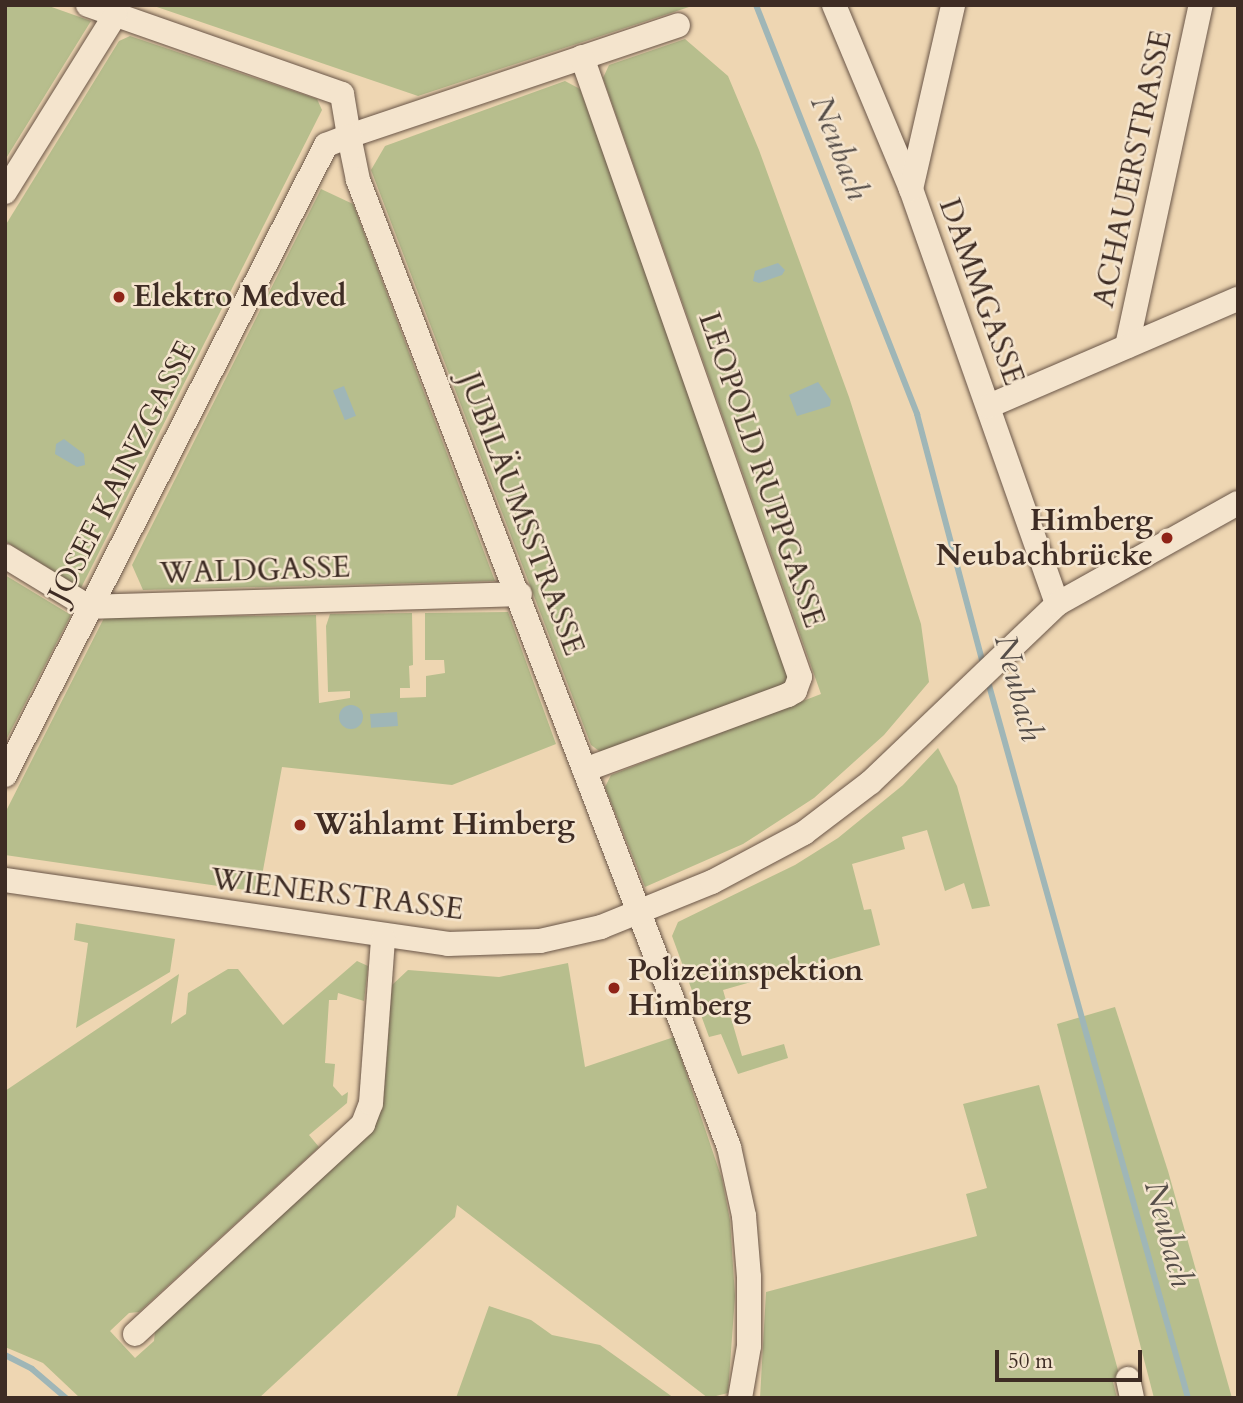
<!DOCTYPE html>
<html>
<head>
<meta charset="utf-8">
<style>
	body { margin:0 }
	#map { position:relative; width:1243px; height:1403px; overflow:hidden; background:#eed6b2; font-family:Cardo,serif }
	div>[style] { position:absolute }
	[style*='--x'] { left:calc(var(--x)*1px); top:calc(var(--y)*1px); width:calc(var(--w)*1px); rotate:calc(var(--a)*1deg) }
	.green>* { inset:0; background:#b7be8d }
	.water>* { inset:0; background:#9fb6b7; transform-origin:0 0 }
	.round { border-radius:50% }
	.stream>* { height:6px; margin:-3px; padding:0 3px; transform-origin:3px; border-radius:3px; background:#9fb6b7 }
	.roads { filter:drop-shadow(0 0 2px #6a5648) drop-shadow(0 0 2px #6a5648) }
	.minor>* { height:24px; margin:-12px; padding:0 12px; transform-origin:12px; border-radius:12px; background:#f4e4cd }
	.dots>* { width:19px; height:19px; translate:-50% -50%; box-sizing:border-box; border:4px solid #f4e4cd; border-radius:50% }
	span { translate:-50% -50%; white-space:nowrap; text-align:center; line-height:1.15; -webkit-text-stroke:5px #f4e4cd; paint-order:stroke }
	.street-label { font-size:30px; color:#3e2c24 }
	.poi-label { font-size:30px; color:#3e2c24; font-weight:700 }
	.left { translate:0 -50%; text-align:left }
	.right { translate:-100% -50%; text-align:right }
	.water-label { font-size:32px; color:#564e49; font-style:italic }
	.frame { position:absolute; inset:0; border:7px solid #3e2c24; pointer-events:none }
	.scale { position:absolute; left:995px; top:1350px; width:147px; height:32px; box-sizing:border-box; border:4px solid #3e2c24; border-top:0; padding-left:9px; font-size:21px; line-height:24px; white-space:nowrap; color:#3e2c24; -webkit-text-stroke:5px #f4e4cd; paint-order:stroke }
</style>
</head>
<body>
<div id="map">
	<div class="green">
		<div style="clip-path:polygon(5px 5px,46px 5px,91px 21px,5px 160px)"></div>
		<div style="clip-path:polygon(151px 5px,687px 5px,689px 7px,418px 96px)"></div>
		<div style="clip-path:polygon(130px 36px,317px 99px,322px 110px,81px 588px,5px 541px,5px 226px,119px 41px)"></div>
		<div style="clip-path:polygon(685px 39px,728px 76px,759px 150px,849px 397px,921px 624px,929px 682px,884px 735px,814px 798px,743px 844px,645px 887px,605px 787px,611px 775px,821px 694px,603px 78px,609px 65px)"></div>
		<div style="clip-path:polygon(565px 81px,580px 89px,790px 672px,785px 684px,602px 753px,591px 745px,371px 170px,385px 146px)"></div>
		<div style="clip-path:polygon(321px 189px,353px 204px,495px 581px,143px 590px,132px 565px)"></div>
		<div style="clip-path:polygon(5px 575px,71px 615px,5px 742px)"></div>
		<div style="clip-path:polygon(508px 612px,556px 744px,452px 785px,282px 767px,259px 892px,5px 855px,5px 813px,104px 618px,316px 615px,319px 703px,350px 698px,350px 691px,328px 692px,326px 626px,330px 614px,412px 613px,413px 665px,409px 666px,410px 688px,400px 688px,400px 698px,426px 697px,426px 676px,445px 673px,444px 660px,425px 660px,425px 613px)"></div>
		<div style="clip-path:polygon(938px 748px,957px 786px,990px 906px,972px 909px,964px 883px,945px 891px,927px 830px,902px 837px,905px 849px,852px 864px,864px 910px,871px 909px,880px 945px,723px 990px,742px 1056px,784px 1044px,788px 1058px,738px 1074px,721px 1034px,709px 1037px,672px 936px,678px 922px,795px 865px,838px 838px,903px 785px)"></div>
		<div style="clip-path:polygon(76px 923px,175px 939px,170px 972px,76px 1028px,88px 943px,74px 940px)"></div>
		<div style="clip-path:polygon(357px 961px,368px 966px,364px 1001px,338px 993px,337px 1000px,329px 1000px,325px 1063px,335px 1064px,333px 1086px,342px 1096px,348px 1092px,347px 1103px,309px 1135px,319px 1147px,139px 1312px,129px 1313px,110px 1331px,135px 1358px,154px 1341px,155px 1331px,368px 1136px,383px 1106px,392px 985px,408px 970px,499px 977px,568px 963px,585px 1067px,674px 1037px,722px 1179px,730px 1220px,735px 1296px,728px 1393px,708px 1398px,457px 1205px,455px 1217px,259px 1398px,80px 1398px,43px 1363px,5px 1347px,5px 1091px,179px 974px,171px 1024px,186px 1014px,188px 993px,228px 969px,238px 969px,283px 1025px)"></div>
		<div style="clip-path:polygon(1115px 1007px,1168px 1171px,1232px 1398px,1154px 1398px,1057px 1024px)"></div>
		<div style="clip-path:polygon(1039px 1085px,1121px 1381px,1113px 1382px,1117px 1398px,760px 1398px,766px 1292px,977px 1236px,966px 1194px,987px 1188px,963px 1104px)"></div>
		<div style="clip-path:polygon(489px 1306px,531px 1320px,552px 1335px,600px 1345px,674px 1398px,456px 1398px)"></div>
	</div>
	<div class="water">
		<div style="clip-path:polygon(778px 263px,785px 270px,782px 275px,759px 283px,753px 281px,755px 271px)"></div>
		<div style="clip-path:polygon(818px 382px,831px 400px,830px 406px,797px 416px,789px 395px)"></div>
		<div style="left:344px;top:386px;width:32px;height:12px;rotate:68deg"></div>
		<div style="clip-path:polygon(64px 439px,84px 454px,85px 465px,77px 467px,55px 454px,56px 444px)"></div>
		<div class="round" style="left:339px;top:705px;width:24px;height:24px"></div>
		<div style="left:397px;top:712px;width:14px;height:27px;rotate:86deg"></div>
	</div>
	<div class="stream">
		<div style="--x:756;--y:5;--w:440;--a:68.5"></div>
		<div style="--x:917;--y:414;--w:263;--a:75.2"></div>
		<div style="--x:987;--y:678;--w:748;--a:74.4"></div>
		<div style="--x:5;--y:1355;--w:30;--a:27"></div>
		<div style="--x:32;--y:1369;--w:45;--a:40.5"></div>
	</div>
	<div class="roads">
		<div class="minor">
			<div style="--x:88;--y:5;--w:269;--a:19.3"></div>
			<div style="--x:342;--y:94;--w:43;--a:80.5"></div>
			<div style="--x:349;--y:136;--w:347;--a:-18.6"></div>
			<div style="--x:834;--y:5;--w:199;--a:67.3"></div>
			<div style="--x:911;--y:189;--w:440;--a:70.6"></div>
			<div style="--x:582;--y:57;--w:657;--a:70.63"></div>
			<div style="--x:800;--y:677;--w:15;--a:110"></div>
			<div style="--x:795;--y:691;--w:8;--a:150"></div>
			<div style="--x:788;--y:695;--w:217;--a:159.8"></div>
			<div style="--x:911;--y:189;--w:189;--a:-77.1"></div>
			<div style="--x:5;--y:192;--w:208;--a:-58.1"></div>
			<div style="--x:1127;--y:346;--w:349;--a:-77.8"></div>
			<div style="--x:989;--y:406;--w:271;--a:-23.3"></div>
			<div style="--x:5;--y:556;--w:98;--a:31.3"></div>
			<div style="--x:89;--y:607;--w:431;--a:-1.7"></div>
			<div style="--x:5;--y:775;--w:707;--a:-63"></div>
			<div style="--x:326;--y:145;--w:25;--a:-21"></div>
			<div style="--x:349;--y:136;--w:45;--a:78.4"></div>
			<div style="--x:358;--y:180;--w:1036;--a:69.01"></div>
			<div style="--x:729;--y:1147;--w:71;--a:77.7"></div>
			<div style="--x:744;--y:1216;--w:61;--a:85.3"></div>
			<div style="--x:749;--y:1277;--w:69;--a:90"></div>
			<div style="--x:749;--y:1346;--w:53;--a:99.8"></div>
			<div style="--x:5;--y:880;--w:448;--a:8.2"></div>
			<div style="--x:448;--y:944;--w:92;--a:-1.9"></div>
			<div style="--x:540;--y:941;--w:63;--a:-12.9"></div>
			<div style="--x:601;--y:927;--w:120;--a:-22.1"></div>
			<div style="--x:712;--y:882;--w:104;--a:-28"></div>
			<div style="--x:804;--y:833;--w:84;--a:-37.3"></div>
			<div style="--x:871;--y:782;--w:257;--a:-43.7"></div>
			<div style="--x:1057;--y:604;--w:207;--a:-29.2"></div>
			<div style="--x:135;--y:1334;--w:310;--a:-42.6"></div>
			<div style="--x:363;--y:1124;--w:22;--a:-69"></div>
			<div style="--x:371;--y:1103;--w:165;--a:-85.8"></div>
			<div style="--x:1128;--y:1379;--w:19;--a:78"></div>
		</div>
	</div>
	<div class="dots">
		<div style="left:119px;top:297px;background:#8f2418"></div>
		<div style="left:1167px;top:538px;background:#8f2418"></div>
		<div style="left:300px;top:825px;background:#8f2418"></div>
		<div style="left:614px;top:988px;background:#8f2418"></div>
	</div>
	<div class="street-label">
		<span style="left:1133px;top:169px;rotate:-78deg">ACHAUERSTRASSE</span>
		<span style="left:981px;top:292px;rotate:70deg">DAMMGASSE</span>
		<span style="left:761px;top:470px;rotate:71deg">LEOPOLD RUPPGASSE</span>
		<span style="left:123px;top:472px;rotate:-63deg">JOSEF KAINZGASSE</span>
		<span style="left:521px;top:514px;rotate:69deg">JUBILÄUMSSTRASSE</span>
		<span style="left:255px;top:571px;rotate:-2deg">WALDGASSE</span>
		<span style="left:337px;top:895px;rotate:7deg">WIENERSTRASSE</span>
	</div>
	<div class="poi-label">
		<span class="left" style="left:133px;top:297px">Elektro Medved</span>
		<span class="right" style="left:1153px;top:538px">Himberg<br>Neubachbrücke</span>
		<span class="left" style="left:314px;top:825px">Wählamt Himberg</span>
		<span class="left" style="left:628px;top:988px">Polizeiinspektion<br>Himberg</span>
	</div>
	<div class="water-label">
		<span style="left:839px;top:148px;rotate:69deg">Neubach</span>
		<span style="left:1018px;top:688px;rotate:75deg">Neubach</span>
		<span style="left:1168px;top:1234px;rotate:75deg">Neubach</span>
	</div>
	<div class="frame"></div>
	<div class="scale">50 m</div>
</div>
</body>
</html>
